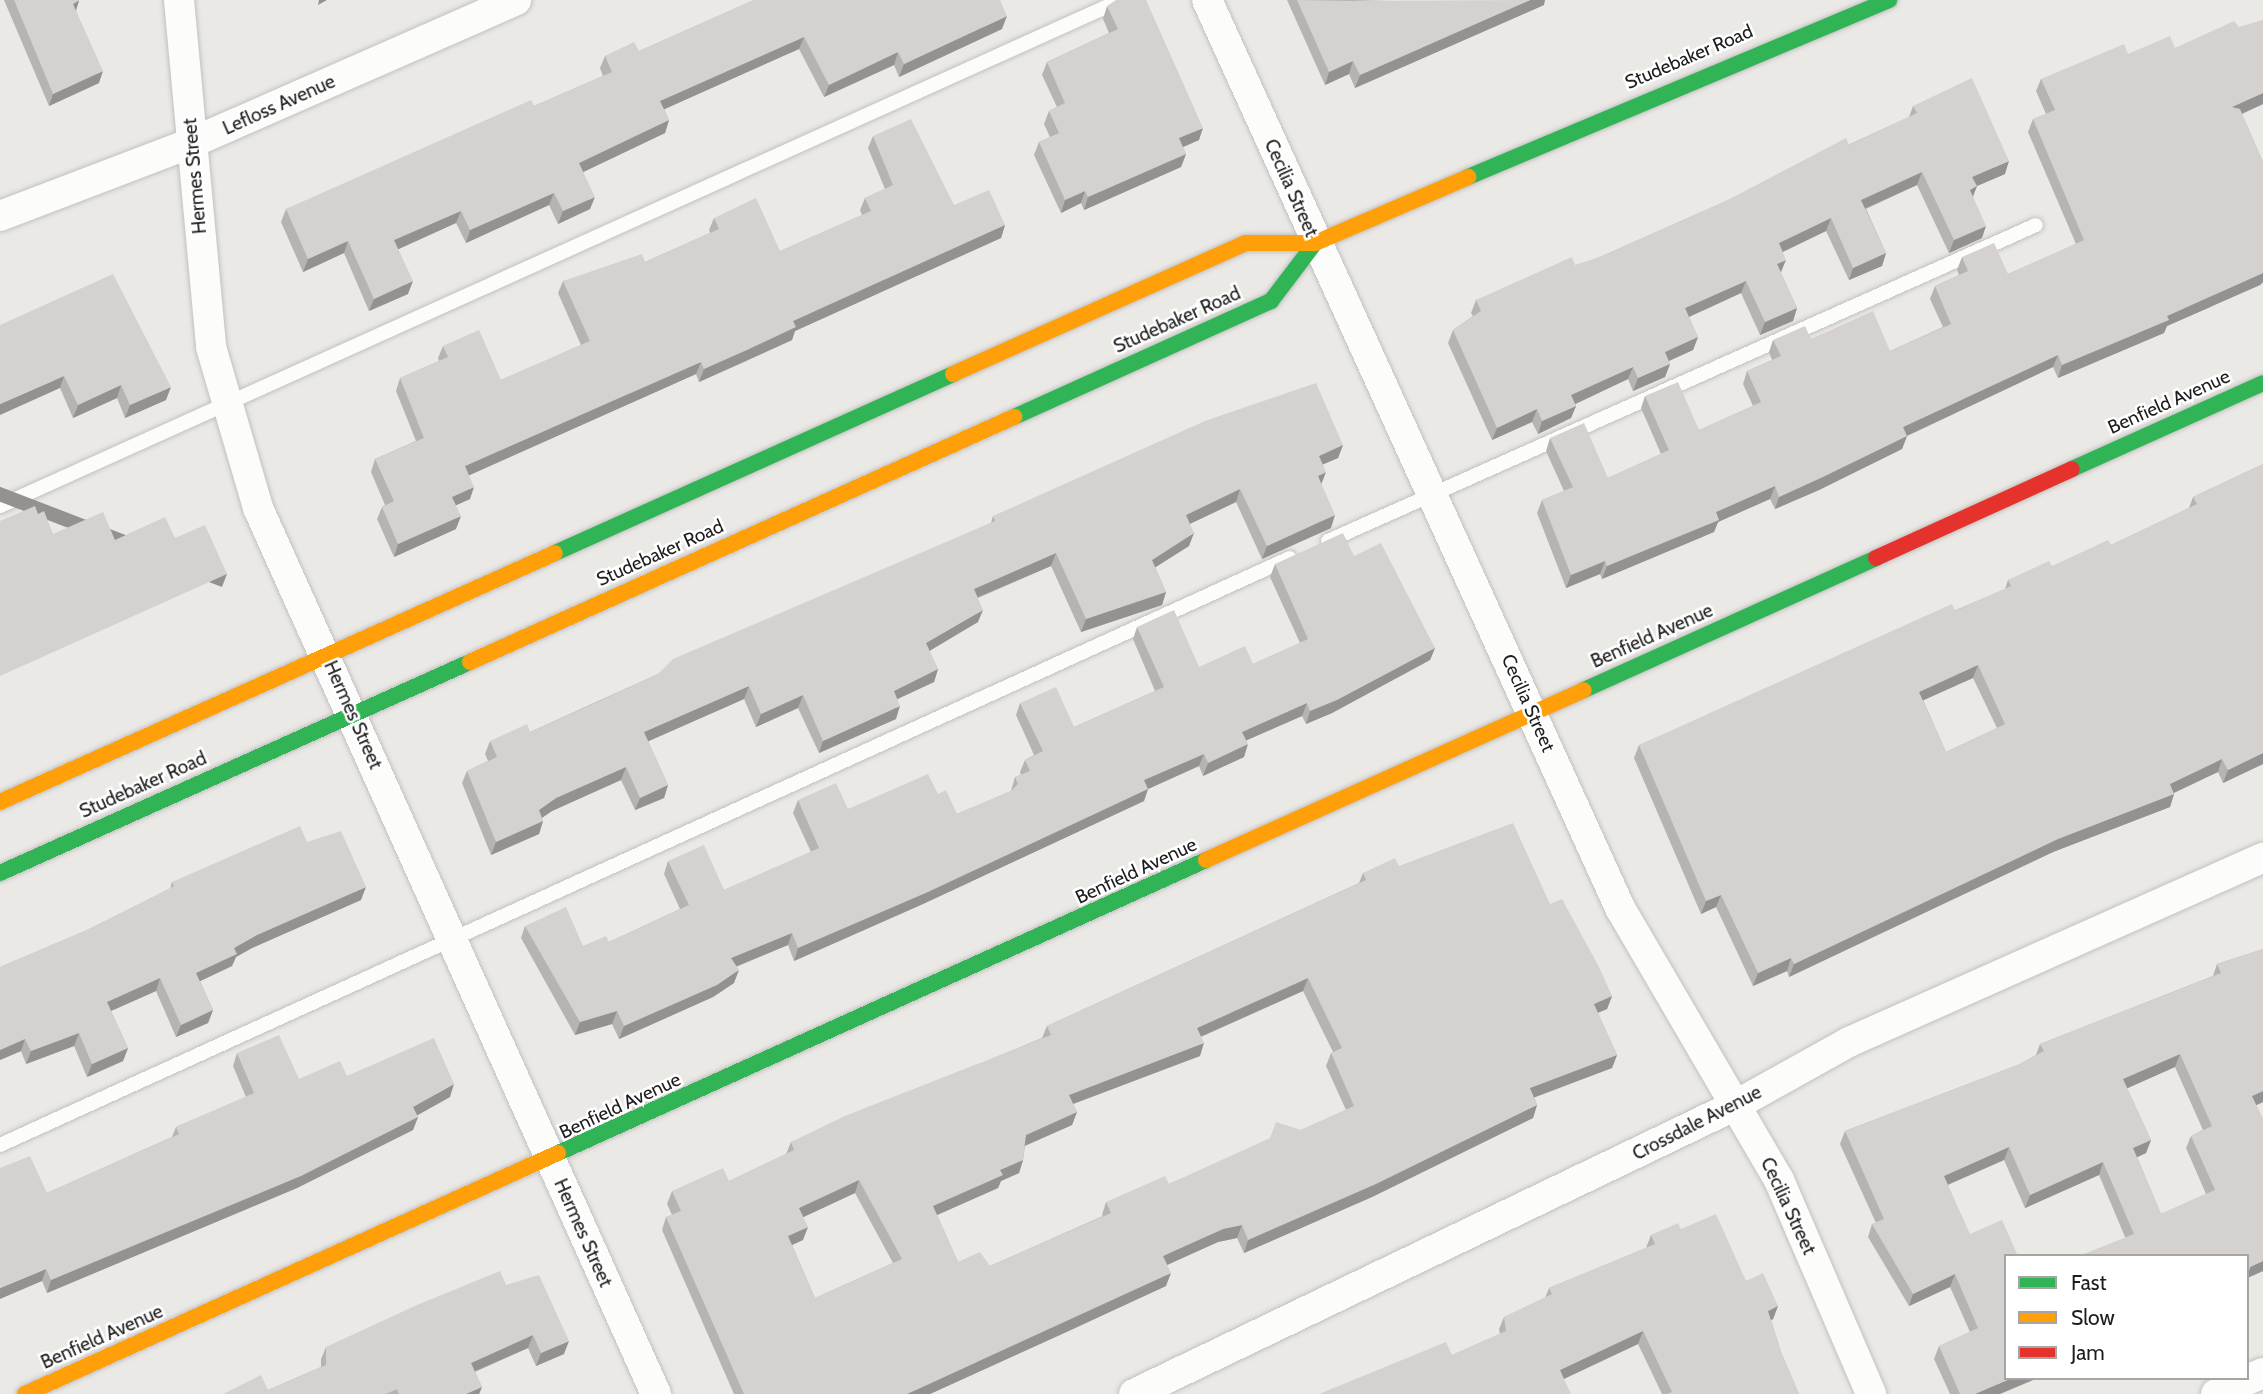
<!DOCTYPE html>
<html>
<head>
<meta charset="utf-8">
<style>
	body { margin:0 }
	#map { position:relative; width:2263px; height:1394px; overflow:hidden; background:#ebe9e6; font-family:Cabin,sans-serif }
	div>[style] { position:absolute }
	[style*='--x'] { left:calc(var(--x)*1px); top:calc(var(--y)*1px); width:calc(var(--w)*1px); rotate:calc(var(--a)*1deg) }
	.roads { filter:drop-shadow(0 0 2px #c2c1c0) drop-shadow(0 0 2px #c2c1c0) }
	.lane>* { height:14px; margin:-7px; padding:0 7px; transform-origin:7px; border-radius:7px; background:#fcfcfb }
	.street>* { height:30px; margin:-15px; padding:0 15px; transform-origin:15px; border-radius:15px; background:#fcfcfb }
	.fast>* { height:16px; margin:-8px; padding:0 8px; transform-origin:8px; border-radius:8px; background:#30b455 }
	.slow>* { height:16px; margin:-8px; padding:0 8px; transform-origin:8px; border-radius:8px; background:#ff9f0a }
	.jam>* { height:16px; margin:-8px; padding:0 8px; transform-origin:8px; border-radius:8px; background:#e5322d }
	.wall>* { inset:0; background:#b6b4b2 }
	.shaded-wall>* { inset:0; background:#949291; transform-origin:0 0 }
	.building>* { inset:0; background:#d4d1cf }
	span { translate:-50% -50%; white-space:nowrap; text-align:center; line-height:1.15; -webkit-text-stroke:5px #fff; paint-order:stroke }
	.street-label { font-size:19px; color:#1d1d1d }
	.legend { position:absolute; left:2004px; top:1254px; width:245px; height:126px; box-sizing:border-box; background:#fff; border:2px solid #a5a5a5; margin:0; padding:9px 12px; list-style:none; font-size:21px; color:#1d1d1d }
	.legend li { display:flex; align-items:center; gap:14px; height:35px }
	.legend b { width:35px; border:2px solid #a5a5a5 }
</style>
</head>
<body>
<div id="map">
	<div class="roads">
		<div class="lane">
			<div style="--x:0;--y:506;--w:1230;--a:-24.29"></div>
			<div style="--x:1328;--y:541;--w:775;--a:-24.05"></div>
			<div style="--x:0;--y:1145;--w:1417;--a:-24.47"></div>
		</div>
		<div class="street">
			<div style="--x:179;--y:0;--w:348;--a:84.7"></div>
			<div style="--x:211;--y:347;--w:168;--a:73.7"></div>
			<div style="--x:258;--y:508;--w:971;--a:65.81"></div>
			<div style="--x:1207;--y:0;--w:998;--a:65.54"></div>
			<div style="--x:1620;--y:908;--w:315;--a:59.7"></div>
			<div style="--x:1779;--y:1180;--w:233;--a:66.7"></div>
			<div style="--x:0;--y:216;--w:204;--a:-20.9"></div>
			<div style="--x:191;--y:143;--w:355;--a:-23.7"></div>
			<div style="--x:1134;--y:1394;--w:666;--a:-25.64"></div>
			<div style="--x:1734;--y:1106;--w:132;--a:-29.1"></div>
			<div style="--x:1849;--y:1042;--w:453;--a:-24"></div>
			<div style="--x:2216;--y:1394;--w:51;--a:-24.1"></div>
		</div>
		<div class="fast">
			<div style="--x:1468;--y:177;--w:457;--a:-22.8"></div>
			<div style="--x:1014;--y:417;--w:282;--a:-24.3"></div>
			<div style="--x:1271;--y:301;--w:73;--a:-52.8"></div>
			<div style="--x:2072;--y:469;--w:209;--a:-24.2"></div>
			<div style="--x:555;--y:553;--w:436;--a:-24.2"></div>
			<div style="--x:1584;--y:690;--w:320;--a:-24.3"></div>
			<div style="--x:0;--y:873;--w:515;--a:-24.18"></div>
			<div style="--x:558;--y:1153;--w:711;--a:-24.33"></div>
		</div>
		<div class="slow">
			<div style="--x:953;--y:374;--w:321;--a:-24.1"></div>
			<div style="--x:1246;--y:243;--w:69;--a:0"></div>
			<div style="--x:1315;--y:243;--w:167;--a:-23.3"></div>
			<div style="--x:470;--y:662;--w:597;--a:-24.25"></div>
			<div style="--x:0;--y:802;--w:608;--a:-24.16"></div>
			<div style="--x:1206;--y:860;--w:414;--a:-24.2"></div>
			<div style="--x:25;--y:1394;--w:585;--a:-24.33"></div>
		</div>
		<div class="jam">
			<div style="--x:1876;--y:558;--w:215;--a:-24.4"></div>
		</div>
	</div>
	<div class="wall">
		<div style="clip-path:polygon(4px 0,79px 0,76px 10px,99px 83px,49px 106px)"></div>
		<div style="clip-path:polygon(1287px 0,1353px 0,1544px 5px,1355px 88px,1349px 74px,1325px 85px)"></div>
		<div style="clip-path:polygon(1107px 6px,1199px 140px,1183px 147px,1186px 154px,1181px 167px,1084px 210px,1081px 203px,1061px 213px,1034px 155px,1039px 142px,1050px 137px,1044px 124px,1049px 111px,1057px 107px,1042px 75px,1047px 62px,1109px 33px,1103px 19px)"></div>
		<div style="clip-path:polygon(734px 9px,1002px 29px,899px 77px,894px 65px,824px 97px,799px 49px,664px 109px,669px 120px,665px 133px,583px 172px,590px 209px,558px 224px,549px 205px,466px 243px,456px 223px,398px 249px,408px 294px,369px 311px,344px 253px,303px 272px,281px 222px,286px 209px,534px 106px,603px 76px,600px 68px,605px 56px,639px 51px)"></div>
		<div style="clip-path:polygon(2263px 20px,2263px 104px,2242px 114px,2263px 162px,2263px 282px,2260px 285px,2167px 326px,2164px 333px,2058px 378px,2053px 367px,1907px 436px,1902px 449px,1819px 490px,1775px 509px,1770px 499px,1718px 522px,1714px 532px,1602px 579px,1600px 574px,1566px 588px,1537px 513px,1542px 500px,1564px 491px,1546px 451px,1550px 438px,1608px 478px,1661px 454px,1641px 408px,1645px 396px,1699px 430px,1753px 406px,1743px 384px,1747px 371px,1772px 360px,1769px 352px,1773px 340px,1811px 339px,1890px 351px,1943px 327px,1930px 299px,1935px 286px,1959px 275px,1957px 270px,1962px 257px,2008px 274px,2076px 244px,2028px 132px,2033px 119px,2046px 114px,2036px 91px,2041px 79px,2128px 54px,2175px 48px)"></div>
		<div style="clip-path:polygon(1913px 106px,2005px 174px,1977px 186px,1973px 196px,1982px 238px,1949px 253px,1917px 185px,1866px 209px,1886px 253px,1882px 266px,1849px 280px,1826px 231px,1783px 252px,1781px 273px,1797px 308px,1793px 321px,1760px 335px,1741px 293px,1689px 317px,1698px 337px,1693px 350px,1669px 361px,1670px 364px,1665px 377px,1633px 391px,1628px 379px,1575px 404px,1576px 406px,1571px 418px,1538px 434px,1532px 422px,1492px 440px,1448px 343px,1453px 330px,1473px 316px,1471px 313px,1476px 300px,1600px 257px,1726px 201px,1909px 117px)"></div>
		<div style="clip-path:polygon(873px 136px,954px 205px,1005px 225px,1001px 238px,795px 331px,792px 340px,742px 363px,699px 382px,696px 374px,469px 475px,470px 499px,456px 505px,456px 529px,394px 557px,377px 519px,382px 507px,385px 505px,371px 472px,375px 459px,416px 441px,396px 391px,400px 378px,439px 361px,438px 358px,443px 346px,501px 380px,581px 345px,558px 293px,563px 281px,645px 262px,710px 233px,709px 230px,714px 218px,780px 251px,862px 215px,860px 210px,865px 198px,885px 189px,868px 148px)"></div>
		<div style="clip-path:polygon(0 325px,166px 400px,125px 418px,117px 398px,73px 418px,60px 388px)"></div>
		<div style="clip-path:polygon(1343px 445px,1338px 458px,1322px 465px,1321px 484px,1331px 528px,1262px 559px,1236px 502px,1190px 524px,1189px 546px,1155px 567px,1166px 592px,1162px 605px,1081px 632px,1051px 566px,978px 598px,978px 622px,929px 651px,938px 669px,934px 682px,897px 699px,896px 719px,819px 753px,798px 708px,756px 727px,744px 699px,648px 741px,668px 785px,664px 798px,635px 810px,621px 780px,552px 811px,542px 818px,543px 821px,539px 834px,491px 855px,462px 783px,467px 771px,488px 761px,485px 754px,490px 741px,530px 732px,991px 523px,993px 516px)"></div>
		<div style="clip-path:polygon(evenodd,2263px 464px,2263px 764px,2223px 783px,2218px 772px,2174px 793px,2174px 794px,2170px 807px,2053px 852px,1789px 977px,1787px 971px,1753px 986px,1716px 907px,1701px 914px,1634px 758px,1639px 745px,2005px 589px,2008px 580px,2052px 566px,2111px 545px,2189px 508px,2193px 497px,2263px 464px,1973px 678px,1997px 728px,1946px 752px,1923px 700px,1973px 678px)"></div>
		<div style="clip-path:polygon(1354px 556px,1435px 648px,1430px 660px,1332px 713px,1306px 724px,1302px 716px,1247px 740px,1244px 757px,1203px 776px,1199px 766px,1148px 789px,1144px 801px,923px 904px,794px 961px,788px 945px,736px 966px,734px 983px,713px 997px,619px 1039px,612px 1024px,575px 1035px,521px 938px,525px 926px,583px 946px,609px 942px,680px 909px,664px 874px,668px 861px,724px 890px,811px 852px,793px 813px,798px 800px,848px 809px,938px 794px,957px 814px,1011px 791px,1015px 777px,1021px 775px,1020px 772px,1025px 760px,1034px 755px,1016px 715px,1020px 703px,1074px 727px,1155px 691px,1133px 639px,1137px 627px,1199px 667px,1253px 664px,1300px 643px,1270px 577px,1275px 564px)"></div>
		<div style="clip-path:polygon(307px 842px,361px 900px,252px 948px,236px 957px,232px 966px,200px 981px,213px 1010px,208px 1023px,176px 1037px,156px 991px,111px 1011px,128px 1048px,123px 1061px,87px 1077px,74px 1046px,26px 1064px,21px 1051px,0 1060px,0 967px,85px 931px,170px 889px,172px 882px)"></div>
		<div style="clip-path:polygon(evenodd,1399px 866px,1550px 904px,1612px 996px,1607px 1009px,1598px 1013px,1617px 1055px,1612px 1068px,1534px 1097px,1537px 1105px,1533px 1118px,1372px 1197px,1244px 1253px,1237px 1238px,1218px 1242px,1167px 1265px,1166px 1286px,930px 1394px,734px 1394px,662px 1230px,666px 1217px,672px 1215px,667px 1204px,672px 1191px,729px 1181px,786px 1154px,791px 1142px,1042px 1038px,1047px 1026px,1359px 883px,1363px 873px,1399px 866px,1303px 991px,1333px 1052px,1331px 1053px,1326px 1066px,1346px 1110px,1301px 1130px,1169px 1184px,1106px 1202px,1102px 1215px,1103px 1216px,990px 1266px,958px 1262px,937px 1215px,998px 1188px,1001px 1181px,1019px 1173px,1023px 1160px,1025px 1146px,1072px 1125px,1077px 1112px,1073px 1104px,1200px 1056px,1201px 1037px,1303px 991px,1399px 866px,855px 1193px,893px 1263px,815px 1298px,792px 1245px,803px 1240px,803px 1217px,855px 1193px)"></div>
		<div style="clip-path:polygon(evenodd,2263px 949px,2263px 1102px,2256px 1105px,2263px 1119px,2263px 1271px,2248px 1278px,2125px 1237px,2099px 1175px,2025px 1208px,2004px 1160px,1948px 1185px,2000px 1394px,1950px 1394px,1934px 1359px,1939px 1346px,1970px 1332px,1950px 1287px,1909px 1306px,1868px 1237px,1872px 1224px,1876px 1223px,1840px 1144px,1845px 1131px,2020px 1064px,2036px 1055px,2040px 1044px,2213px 976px,2217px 964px,2263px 949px,2175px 1067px,2203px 1130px,2191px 1136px,2186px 1148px,2206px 1194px,2161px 1214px,2137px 1157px,2146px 1153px,2151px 1140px,2127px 1088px,2175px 1067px)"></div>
		<div style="clip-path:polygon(237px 1053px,299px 1079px,347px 1076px,450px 1097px,417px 1115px,418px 1117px,413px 1130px,297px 1188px,47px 1293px,42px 1281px,47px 1193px,172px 1137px,176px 1127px,246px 1097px,233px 1066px)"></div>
		<div style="clip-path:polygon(1681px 1229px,1778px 1306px,1773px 1319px,1771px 1320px,1781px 1352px,1799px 1394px,1662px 1394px,1638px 1344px,1564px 1379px,1452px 1355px,1500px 1334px,1499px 1329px,1504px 1317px,1545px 1298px,1549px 1288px,1646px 1248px,1651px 1235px)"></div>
		<div style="clip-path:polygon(506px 1285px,564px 1354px,536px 1366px,528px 1348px,475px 1372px,482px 1387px,479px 1394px,223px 1394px,268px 1390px,321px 1367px,321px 1359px,326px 1347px)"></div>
	</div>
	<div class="shaded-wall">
		<div style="clip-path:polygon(319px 0,327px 0,318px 5px)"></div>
		<div style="clip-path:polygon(1530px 0,1545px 0,1544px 5px,1355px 88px,1360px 75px)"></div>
		<div style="clip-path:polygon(79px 1px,75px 13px,73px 4px)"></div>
		<div style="clip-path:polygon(1007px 16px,1002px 29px,899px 77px,904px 64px)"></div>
		<div style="clip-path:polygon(804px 37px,799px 49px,656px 113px,660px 101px)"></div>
		<div style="clip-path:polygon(898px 52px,894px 65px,824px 97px,829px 85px)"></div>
		<div style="clip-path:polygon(1353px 61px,1349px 74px,1325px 85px,1329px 72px)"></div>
		<div style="clip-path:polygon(103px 71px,99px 83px,49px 106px,53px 94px)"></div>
		<div style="clip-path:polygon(2263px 93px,2263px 104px,2228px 120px,2232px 107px)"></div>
		<div style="clip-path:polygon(669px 120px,665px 133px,575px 176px,579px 163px)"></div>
		<div style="clip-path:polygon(1203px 128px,1199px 140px,1174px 151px,1179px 138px)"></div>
		<div style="clip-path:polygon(1186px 154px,1181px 167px,1084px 210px,1088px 197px)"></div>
		<div style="clip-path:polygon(2009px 161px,2005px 174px,1977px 186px,1972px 199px,1966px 202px,1972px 177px)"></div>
		<div style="clip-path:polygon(1922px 172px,1917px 185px,1857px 212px,1861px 200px)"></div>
		<div style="clip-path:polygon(1085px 191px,1081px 203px,1061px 213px,1065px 200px)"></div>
		<div style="clip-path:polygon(554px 193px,549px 205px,466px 243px,470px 230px)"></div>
		<div style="clip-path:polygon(595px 197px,590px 209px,558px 224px,563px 211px)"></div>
		<div style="clip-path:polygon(461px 211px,456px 223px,390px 253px,394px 240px)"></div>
		<div style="clip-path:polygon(1831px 218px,1826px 231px,1774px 256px,1779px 243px)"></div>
		<div style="clip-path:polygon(1005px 225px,1001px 238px,795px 331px,792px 340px,699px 382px,704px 369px,793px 321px)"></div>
		<div style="clip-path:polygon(1986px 226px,1982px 238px,1949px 253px,1954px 240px)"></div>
		<div style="clip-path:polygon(348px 241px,344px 253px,303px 272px,308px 259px)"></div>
		<div style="clip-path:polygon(1886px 253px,1882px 266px,1849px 280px,1853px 268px)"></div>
		<div style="clip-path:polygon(1786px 260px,1781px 272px,1777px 264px)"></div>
		<div style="clip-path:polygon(2263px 273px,2263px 282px,2260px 285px,2167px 326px,2164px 333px,2058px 378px,2062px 365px,2167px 316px)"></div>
		<div style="clip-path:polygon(413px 281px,408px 294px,369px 311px,374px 299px)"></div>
		<div style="clip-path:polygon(1746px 281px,1741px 293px,1680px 321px,1685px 308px)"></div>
		<div style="clip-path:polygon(1797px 308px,1793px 321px,1760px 335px,1765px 322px)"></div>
		<div style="clip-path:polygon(1698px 337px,1693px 350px,1660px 365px,1665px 352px)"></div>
		<div style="clip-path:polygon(2058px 355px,2053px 367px,1898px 440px,1903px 427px)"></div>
		<div style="clip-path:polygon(701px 362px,696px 374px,461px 479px,465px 466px)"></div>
		<div style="clip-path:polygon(1670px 364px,1665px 377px,1633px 391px,1638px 378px)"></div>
		<div style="clip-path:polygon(1633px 367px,1628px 379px,1567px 408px,1571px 395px)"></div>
		<div style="clip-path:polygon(64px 376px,60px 388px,0 415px,0 404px)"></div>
		<div style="clip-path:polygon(121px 385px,117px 398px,73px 418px,78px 405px)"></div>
		<div style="clip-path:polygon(171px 387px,166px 400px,125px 418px,130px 405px)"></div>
		<div style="clip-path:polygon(1576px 406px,1571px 418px,1538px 434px,1542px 421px)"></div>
		<div style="clip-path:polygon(1537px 409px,1532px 422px,1492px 440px,1497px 428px)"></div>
		<div style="clip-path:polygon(1907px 436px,1902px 449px,1819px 490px,1775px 509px,1779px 497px)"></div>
		<div style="clip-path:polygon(1343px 445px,1338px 458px,1314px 468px,1319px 456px)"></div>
		<div style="clip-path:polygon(1326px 472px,1321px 485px,1318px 476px)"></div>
		<div style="clip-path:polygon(1775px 486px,1770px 499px,1718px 522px,1714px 532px,1602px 579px,1607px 566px,1716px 512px)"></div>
		<div style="clip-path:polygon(474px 487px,470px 499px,448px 509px,452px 497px)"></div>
		<div style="clip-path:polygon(1240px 489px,1236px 502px,1181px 528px,1186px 515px)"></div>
		<div style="clip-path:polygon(1335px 515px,1331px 528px,1262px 559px,1267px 546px)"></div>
		<div style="clip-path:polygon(461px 516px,456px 529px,394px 557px,398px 544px)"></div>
		<div style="clip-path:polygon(1194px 533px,1189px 546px,1148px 572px,1152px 560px)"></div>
		<div style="clip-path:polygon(1056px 553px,1051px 566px,969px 601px,974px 589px)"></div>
		<div style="clip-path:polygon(1605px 561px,1600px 574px,1566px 588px,1571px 575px)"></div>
		<div style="left:227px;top:574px;width:14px;height:249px;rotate:111deg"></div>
		<div style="clip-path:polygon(1166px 592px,1162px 605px,1081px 632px,1086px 619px)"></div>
		<div style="clip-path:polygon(983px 610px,978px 622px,921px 656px,926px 643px)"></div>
		<div style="clip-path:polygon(1435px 648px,1430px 660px,1332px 713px,1306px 724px,1310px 711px)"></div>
		<div style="clip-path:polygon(1978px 665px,1973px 678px,1915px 704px,1919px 692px)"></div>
		<div style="clip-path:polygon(938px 669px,934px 682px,889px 703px,894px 691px)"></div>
		<div style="clip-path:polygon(749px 686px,744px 699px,640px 745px,644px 732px)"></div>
		<div style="clip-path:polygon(803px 695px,798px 708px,756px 727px,761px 714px)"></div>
		<div style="clip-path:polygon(1307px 703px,1302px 716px,1238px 744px,1242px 732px)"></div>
		<div style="clip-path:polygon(900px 706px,896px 719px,819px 753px,823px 741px)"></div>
		<div style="clip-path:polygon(1248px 744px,1244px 757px,1203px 776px,1208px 763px)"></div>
		<div style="clip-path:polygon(2263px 753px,2263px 764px,2223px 783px,2228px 770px)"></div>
		<div style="clip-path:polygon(1204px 754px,1199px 766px,1148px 789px,1144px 801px,923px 904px,794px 961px,798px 948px,1144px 780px)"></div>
		<div style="clip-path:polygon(2222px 759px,2218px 772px,2165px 797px,2170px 784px)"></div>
		<div style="clip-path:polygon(626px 767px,621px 780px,552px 811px,534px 823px,539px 810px,556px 798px)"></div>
		<div style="clip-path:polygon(668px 785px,664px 798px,635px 810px,640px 798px)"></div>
		<div style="clip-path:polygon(2174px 794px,2170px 807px,2053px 852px,1789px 977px,1794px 964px,2058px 839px)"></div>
		<div style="clip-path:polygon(543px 821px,539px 834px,491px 855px,496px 842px)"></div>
		<div style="clip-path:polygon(366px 887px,361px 900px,252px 948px,236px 957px,232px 966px,192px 985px,196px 973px,234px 948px,257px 935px)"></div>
		<div style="clip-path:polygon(1721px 895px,1716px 907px,1701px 914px,1706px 901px)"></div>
		<div style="clip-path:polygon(792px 933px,788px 945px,726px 971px,731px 958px)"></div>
		<div style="clip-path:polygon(1791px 958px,1787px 971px,1753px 986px,1758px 973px)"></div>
		<div style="clip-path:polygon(739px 970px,734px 983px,713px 997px,619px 1039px,624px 1026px)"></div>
		<div style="clip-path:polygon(160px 978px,156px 991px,102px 1015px,107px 1002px)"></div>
		<div style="clip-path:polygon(1308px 978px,1303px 991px,1193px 1040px,1197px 1028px)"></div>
		<div style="clip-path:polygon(1612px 996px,1607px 1009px,1589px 1016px,1594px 1004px)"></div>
		<div style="clip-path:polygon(213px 1010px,208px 1023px,176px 1037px,181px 1025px)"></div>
		<div style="clip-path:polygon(617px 1011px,612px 1024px,575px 1035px,580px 1022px)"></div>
		<div style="clip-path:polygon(79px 1033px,74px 1046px,26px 1064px,31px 1051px)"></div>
		<div style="clip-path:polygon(25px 1039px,21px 1051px,0 1060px,0 1050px)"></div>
		<div style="clip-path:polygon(1204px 1043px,1200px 1056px,1065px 1107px,1069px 1095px)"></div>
		<div style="clip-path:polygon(128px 1048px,123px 1061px,87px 1077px,92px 1064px)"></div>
		<div style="clip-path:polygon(2180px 1054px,2175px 1067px,2119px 1092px,2123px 1079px)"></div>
		<div style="clip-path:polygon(1617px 1055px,1612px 1068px,1525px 1101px,1530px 1088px)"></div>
		<div style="clip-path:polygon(454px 1084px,450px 1097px,409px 1120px,413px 1107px)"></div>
		<div style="clip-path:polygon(2263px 1091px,2263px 1102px,2248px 1109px,2252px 1096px)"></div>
		<div style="clip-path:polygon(1537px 1105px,1533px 1118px,1372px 1197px,1244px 1253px,1248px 1240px)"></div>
		<div style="clip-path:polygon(1077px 1112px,1072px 1125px,1022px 1147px,1026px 1135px)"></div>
		<div style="clip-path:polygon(418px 1117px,413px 1130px,297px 1188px,47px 1293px,51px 1280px)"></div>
		<div style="clip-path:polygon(2151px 1140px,2146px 1153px,2129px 1161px,2133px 1148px)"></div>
		<div style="clip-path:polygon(2009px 1147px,2004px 1160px,1940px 1188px,1944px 1176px)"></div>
		<div style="clip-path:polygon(1023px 1160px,1019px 1173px,1001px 1181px,998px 1188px,928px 1219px,933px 1206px,1000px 1170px)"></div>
		<div style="clip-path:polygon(2103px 1162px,2099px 1175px,2025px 1208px,2030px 1195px)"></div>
		<div style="clip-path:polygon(859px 1180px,855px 1193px,795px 1221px,799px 1208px)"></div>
		<div style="clip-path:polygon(1242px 1225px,1237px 1238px,1218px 1242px,1158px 1269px,1163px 1256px,1223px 1229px)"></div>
		<div style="clip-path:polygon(808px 1227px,803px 1240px,783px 1249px,788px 1236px)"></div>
		<div style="clip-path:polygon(2263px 1261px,2263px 1271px,2247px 1278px,2250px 1267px)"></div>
		<div style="clip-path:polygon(46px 1269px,42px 1281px,0 1299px,0 1288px)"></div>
		<div style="clip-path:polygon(1171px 1273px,1166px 1286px,1071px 1330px,930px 1394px,907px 1394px)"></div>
		<div style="clip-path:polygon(1955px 1274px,1950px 1287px,1909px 1306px,1913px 1294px)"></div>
		<div style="clip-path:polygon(1778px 1306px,1773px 1319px,1763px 1324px,1768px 1311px)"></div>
		<div style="clip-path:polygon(1643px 1331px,1638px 1344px,1555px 1383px,1560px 1370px)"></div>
		<div style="clip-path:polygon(533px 1335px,528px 1348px,466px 1375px,471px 1363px)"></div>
		<div style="clip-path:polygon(569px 1341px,564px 1354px,536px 1366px,541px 1353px)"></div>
		<div style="clip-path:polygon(2012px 1378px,2038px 1378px,2000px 1394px,1975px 1394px)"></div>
		<div style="clip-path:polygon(482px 1387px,479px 1394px,466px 1394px)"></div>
	</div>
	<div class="building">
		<div style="clip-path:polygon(14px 0,79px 0,73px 4px,103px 71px,53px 94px)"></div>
		<div style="clip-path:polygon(753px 0,1000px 0,1007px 16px,904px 64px,898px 52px,829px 85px,804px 37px,660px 101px,669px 120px,579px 163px,595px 197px,563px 211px,554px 193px,470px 230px,461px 211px,394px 240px,413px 281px,374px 299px,348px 241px,308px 259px,286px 209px,531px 100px,534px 106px,612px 72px,605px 56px,634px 42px,639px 51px)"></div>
		<div style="clip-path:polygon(1116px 0,1146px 0,1203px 128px,1179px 138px,1186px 154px,1088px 197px,1085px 191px,1065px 200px,1039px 142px,1059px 133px,1049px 111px,1065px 103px,1047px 62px,1118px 29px,1107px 6px)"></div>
		<div style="clip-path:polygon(1297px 0,1353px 1px,1530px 0,1360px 75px,1353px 61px,1329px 72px)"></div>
		<div style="clip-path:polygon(2263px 20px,2263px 93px,2232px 107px,2240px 109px,2263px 162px,2263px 273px,2167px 316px,2169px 320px,2062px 365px,2058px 355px,1903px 427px,1907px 436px,1823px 477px,1779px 497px,1775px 486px,1716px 512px,1719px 520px,1607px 566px,1605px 561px,1571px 575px,1542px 500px,1573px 487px,1550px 438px,1584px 423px,1608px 478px,1669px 450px,1645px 396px,1678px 382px,1699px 430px,1761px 402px,1747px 371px,1781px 356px,1773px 340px,1805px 326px,1811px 339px,1873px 311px,1890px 351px,1951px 324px,1935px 286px,1968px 271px,1962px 257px,1994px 243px,2008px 274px,2084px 240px,2033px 119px,2055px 110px,2041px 79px,2124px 44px,2128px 54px,2170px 36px,2175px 48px,2234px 21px,2239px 27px)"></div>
		<div style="clip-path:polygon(1972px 78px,2009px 161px,1972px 177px,1977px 186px,1970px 190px,1986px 226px,1954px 240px,1922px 172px,1861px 200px,1886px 253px,1853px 268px,1831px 218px,1779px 243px,1786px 260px,1777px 264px,1797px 308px,1765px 322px,1746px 281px,1685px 308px,1698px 337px,1665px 352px,1670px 364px,1638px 378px,1633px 367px,1571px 395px,1576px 406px,1542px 421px,1537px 409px,1497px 428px,1453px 330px,1481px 311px,1476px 300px,1572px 257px,1575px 265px,1600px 257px,1726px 201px,1846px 138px,1849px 145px,1917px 113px,1913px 106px)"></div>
		<div style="clip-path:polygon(911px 119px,954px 205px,989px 190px,1005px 225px,793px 321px,796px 327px,747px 350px,704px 369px,701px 362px,465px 466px,474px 487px,452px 497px,461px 516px,398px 544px,382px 507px,394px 501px,375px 459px,424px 438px,400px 378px,448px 357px,443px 346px,479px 330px,501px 380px,590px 341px,563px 281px,642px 254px,645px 262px,719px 229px,714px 218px,756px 198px,780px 251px,871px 211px,865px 198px,893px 185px,873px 136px)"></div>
		<div style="clip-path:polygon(113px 274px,171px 387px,130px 405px,121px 385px,78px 405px,64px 376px,0 404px,0 325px)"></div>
		<div style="clip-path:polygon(1316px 383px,1343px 445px,1319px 456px,1326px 472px,1318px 476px,1335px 515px,1267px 546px,1240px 489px,1186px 515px,1194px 533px,1152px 560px,1166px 592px,1086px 619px,1056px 553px,974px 589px,983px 610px,926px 643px,938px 669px,894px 691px,900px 706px,823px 741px,803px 695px,761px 714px,749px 686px,644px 732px,668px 785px,640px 798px,626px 767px,556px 798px,539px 810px,543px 821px,496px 842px,467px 771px,497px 757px,490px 741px,527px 724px,530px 732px,591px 705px,658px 674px,673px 659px,995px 521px,993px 516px,1205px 421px)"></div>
		<div style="clip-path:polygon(evenodd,2263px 464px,2263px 753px,2228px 770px,2222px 759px,2170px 784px,2174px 794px,2058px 839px,1794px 964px,1791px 958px,1758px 973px,1721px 895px,1706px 901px,1639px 745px,1952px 604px,1955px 611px,2011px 586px,2008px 580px,2049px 561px,2052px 566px,2108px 540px,2111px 545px,2197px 504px,2193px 497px,2263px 464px,1978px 665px,2005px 724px,1946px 752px,1919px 692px,1978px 665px)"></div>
		<div style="clip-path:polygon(35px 506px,38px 514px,44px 511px,53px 534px,103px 512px,115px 540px,165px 517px,175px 538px,205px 525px,227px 574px,0 676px,0 521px)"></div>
		<div style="clip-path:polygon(1343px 533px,1354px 556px,1381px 543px,1435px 648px,1337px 700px,1310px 711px,1307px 703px,1242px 732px,1248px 744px,1208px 763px,1204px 754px,1144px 780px,1148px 789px,928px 892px,798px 948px,792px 933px,731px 958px,739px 970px,717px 985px,624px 1026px,617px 1011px,580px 1022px,525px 926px,566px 907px,583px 946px,606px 936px,609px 942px,689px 905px,668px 861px,704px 845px,724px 890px,819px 848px,798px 800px,836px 783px,848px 809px,928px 774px,938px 794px,946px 790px,957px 814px,1011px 791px,1018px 784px,1015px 777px,1030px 771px,1025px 760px,1043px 751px,1020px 703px,1056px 687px,1074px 727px,1164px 687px,1137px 627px,1174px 610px,1199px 667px,1245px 646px,1253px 664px,1308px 639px,1275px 564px)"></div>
		<div style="clip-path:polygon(evenodd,1513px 823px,1550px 904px,1562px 899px,1599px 967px,1612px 996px,1594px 1004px,1617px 1055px,1530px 1088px,1537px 1105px,1376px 1184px,1248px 1240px,1242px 1225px,1223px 1229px,1163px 1256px,1171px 1273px,907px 1394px,744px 1394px,666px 1217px,681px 1211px,672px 1191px,723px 1168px,729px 1181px,794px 1150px,791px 1142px,845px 1116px,1051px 1035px,1047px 1026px,1366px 880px,1363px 873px,1395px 858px,1399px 866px,1513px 823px,1308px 978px,1342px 1048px,1331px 1053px,1354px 1106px,1301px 1130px,1276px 1122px,1270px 1138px,1169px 1184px,1165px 1176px,1106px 1202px,1111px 1213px,990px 1266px,980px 1252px,958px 1262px,933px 1206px,1003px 1175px,1000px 1170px,1023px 1160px,1026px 1135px,1077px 1112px,1069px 1095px,1204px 1043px,1197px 1028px,1308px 978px,1513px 823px,859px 1180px,902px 1259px,815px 1298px,788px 1236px,808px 1227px,799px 1208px,859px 1180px)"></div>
		<div style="clip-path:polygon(300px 826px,307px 842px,341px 831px,366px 887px,257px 935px,234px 948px,237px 954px,196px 973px,213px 1010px,181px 1025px,160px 978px,107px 1002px,128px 1048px,92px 1064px,79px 1033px,31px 1051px,25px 1039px,0 1050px,0 967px,85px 931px,174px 886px,172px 882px)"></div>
		<div style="clip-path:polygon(evenodd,2263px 949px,2263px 1091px,2252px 1096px,2263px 1119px,2263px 1261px,2250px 1267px,2247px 1280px,2247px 1256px,2079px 1256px,2134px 1234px,2103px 1162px,2030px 1195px,2009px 1147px,1944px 1176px,1970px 1234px,2002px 1220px,2018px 1256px,2006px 1256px,2006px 1378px,2012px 1378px,1975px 1394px,1960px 1394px,1939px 1346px,1978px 1328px,1955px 1274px,1913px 1294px,1872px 1224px,1884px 1219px,1845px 1131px,2020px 1064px,2044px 1051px,2040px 1044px,2221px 973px,2217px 964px,2263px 949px,2180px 1054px,2212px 1126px,2191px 1136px,2215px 1190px,2161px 1214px,2133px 1148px,2151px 1140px,2123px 1079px,2180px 1054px)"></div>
		<div style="clip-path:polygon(279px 1035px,299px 1079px,340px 1061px,347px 1076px,434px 1038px,454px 1084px,413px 1107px,418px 1117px,301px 1176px,51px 1280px,46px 1269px,0 1288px,0 1168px,30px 1156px,47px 1193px,179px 1134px,176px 1127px,254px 1093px,237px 1053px)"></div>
		<div style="clip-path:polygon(1716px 1214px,1746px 1281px,1763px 1273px,1778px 1306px,1768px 1311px,1781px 1352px,1799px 1394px,1667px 1394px,1672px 1392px,1643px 1331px,1560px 1370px,1571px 1394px,1319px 1394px,1446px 1342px,1452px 1355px,1506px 1331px,1504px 1317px,1552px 1294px,1549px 1288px,1655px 1244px,1651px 1235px,1678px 1223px,1681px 1229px)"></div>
		<div style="clip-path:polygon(500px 1271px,506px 1285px,539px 1275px,569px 1341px,541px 1353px,533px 1335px,471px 1363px,482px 1387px,466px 1394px,399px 1394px,397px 1389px,386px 1394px,223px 1394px,261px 1375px,268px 1390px,326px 1365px,326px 1347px,417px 1305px)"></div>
	</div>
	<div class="street-label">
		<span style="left:1689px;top:57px;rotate:-23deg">Studebaker Road</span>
		<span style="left:279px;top:105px;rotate:-24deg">Lefloss Avenue</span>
		<span style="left:195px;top:176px;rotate:-95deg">Hermes Street</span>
		<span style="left:1291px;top:188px;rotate:66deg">Cecilia Street</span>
		<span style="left:1177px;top:320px;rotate:-24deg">Studebaker Road</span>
		<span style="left:2169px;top:402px;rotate:-24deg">Benfield Avenue</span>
		<span style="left:660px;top:553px;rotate:-24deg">Studebaker Road</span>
		<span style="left:1652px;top:636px;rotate:-24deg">Benfield Avenue</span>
		<span style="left:1528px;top:703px;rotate:66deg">Cecilia Street</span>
		<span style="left:353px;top:715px;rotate:66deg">Hermes Street</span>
		<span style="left:143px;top:785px;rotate:-24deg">Studebaker Road</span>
		<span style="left:1136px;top:871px;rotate:-25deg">Benfield Avenue</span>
		<span style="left:620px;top:1106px;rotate:-25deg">Benfield Avenue</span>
		<span style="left:1697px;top:1123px;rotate:-27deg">Crossdale Avenue</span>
		<span style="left:1788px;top:1206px;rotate:65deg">Cecilia Street</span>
		<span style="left:583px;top:1233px;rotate:66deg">Hermes Street</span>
		<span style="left:102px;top:1337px;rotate:-24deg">Benfield Avenue</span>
	</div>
	<ul class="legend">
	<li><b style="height:9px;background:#30b455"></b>Fast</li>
	<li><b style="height:9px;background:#ff9f0a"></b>Slow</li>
	<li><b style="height:9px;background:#e5322d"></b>Jam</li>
	</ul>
</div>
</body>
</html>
